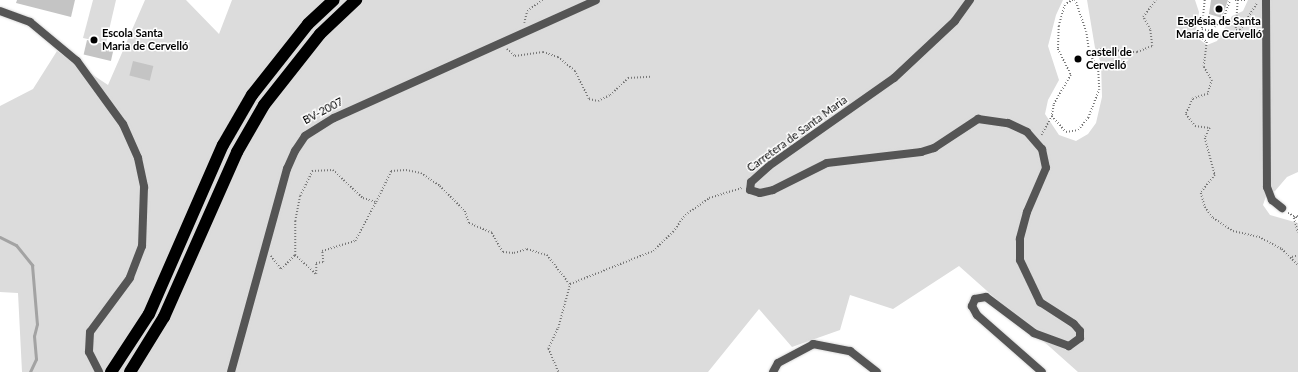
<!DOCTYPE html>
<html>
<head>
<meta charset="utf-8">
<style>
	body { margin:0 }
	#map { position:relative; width:1298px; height:372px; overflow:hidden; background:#fff; font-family:Lato,sans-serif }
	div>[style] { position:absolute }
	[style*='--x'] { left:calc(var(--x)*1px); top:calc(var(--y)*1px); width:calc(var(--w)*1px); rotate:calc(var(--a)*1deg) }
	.green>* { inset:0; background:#dcdcdc }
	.stream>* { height:3px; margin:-1.5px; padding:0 1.5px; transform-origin:1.5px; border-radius:1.5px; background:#a3a3a3 }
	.building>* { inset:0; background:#c4c4c4; transform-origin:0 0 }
	.path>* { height:1.5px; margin-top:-0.75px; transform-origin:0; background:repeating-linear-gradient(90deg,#777 0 1px,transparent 0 3px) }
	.roads { filter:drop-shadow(0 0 1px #dbdbdb) drop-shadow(0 0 1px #dbdbdb) }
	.minor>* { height:8px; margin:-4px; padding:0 4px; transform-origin:4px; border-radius:4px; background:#555 }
	.tertiary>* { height:8px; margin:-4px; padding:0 4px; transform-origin:4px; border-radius:4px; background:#555 }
	.motorway>* { height:12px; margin:-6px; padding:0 6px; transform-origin:6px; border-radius:6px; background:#000 }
	.dots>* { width:11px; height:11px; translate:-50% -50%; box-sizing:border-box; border:2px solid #fff; border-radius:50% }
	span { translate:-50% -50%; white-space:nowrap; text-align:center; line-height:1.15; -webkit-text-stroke:3px #fff; paint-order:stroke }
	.poi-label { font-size:11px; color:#000; font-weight:700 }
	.left { translate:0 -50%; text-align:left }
	.street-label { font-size:11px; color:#000 }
</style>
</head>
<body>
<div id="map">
	<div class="green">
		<div style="clip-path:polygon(93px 0,116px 0,106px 43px,83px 38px)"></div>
		<div style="clip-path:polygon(145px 0,186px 0,219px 34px,232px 0,1063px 0,1056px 15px,1048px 46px,1059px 80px,1048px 100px,1045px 114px,1059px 135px,1076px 141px,1088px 134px,1096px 123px,1102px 97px,1101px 63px,1095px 48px,1087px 0,1195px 0,1199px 12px,1195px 36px,1207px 45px,1217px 41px,1232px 16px,1243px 11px,1248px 0,1298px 0,1298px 172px,1287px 177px,1275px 191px,1266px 196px,1263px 205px,1270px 215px,1298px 223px,1298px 372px,1078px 372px,959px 266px,893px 309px,850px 295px,840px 330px,792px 347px,759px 309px,708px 372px,22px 372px,18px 293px,0 292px,0 106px,33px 89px,57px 51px,108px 85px)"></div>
	</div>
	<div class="stream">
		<div style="--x:0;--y:237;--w:18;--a:27"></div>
		<div style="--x:16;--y:245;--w:26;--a:51"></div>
		<div style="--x:32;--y:265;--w:59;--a:85.2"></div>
		<div style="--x:37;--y:324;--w:12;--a:104"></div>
		<div style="--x:34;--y:336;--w:23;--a:85"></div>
		<div style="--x:36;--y:359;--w:14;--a:115"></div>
	</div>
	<div class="building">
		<div style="clip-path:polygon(17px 0,75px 0,71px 17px,16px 3px)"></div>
		<div style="clip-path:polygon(1211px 0,1228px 0,1222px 18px,1209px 14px)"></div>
		<div style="left:87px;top:40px;width:28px;height:15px;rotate:13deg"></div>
		<div style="left:133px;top:61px;width:21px;height:15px;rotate:14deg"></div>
	</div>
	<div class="path">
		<div style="--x:1073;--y:0;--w:9;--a:148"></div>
		<div style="--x:1065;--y:5;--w:22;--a:106"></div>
		<div style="--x:1059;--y:26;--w:23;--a:92"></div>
		<div style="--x:1058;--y:49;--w:29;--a:63"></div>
		<div style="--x:1071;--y:75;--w:34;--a:120"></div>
		<div style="--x:1054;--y:105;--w:11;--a:100"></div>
		<div style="--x:1052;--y:116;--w:21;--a:49"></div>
		<div style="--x:1066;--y:132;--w:12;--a:-9"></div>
		<div style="--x:1078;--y:130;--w:16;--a:-50"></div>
		<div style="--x:1088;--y:118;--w:30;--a:-69"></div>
		<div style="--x:1099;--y:90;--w:20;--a:-93"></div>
		<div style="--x:1098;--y:70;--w:19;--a:-118"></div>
		<div style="--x:1089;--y:53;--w:21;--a:-98"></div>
		<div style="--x:1086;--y:32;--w:34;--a:-109"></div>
		<div style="--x:1205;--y:0;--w:29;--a:96"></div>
		<div style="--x:1202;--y:29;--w:8;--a:14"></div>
		<div style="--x:1210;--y:31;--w:20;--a:-45"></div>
		<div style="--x:1224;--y:17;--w:18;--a:-71"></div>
		<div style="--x:1235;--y:0;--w:11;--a:0"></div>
		<div style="--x:1238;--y:0;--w:30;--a:94"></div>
		<div style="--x:1236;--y:30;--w:4;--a:0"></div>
		<div style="--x:1240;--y:30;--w:32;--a:-58"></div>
		<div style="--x:524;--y:23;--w:12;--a:-76"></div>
		<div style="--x:527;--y:11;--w:19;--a:-36"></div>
		<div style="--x:1202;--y:29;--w:8;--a:104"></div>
		<div style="--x:1200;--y:37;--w:9;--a:36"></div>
		<div style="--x:1207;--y:42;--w:25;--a:97"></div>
		<div style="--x:1204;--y:67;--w:15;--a:58"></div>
		<div style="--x:1212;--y:80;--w:15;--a:106"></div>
		<div style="--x:1208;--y:94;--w:16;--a:162"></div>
		<div style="--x:1193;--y:99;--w:17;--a:115"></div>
		<div style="--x:1186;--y:114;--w:15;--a:53"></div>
		<div style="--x:1195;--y:126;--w:15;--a:8"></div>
		<div style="--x:1210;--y:128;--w:11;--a:117"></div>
		<div style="--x:1205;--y:138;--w:38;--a:75"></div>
		<div style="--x:1215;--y:175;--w:23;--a:128"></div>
		<div style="--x:1201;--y:193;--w:15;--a:74"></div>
		<div style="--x:1205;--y:207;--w:14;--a:54"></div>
		<div style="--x:1213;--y:218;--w:24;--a:33"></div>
		<div style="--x:1233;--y:231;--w:27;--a:13"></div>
		<div style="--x:1259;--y:237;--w:26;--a:28"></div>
		<div style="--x:1282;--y:249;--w:23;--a:45"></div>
		<div style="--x:507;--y:49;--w:11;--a:41"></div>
		<div style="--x:515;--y:56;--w:28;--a:-8"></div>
		<div style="--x:543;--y:52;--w:16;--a:18"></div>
		<div style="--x:558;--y:57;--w:22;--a:39"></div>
		<div style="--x:575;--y:71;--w:31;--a:63"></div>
		<div style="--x:589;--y:99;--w:9;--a:13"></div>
		<div style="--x:598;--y:101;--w:13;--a:-27"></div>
		<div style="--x:610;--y:95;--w:25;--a:-43"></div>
		<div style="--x:628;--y:78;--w:22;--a:-3"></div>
		<div style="--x:1089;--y:53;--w:12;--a:-20"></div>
		<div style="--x:1100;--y:49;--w:37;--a:5"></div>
		<div style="--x:1137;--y:52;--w:16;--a:-22"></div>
		<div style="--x:1152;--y:46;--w:16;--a:-97"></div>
		<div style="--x:1150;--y:30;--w:15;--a:-118"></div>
		<div style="--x:1143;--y:17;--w:21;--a:-53"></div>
		<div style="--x:1041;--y:135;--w:22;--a:-60"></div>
		<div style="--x:1288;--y:213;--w:11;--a:27"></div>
		<div style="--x:1298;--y:216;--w:4;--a:153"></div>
		<div style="--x:1294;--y:218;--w:15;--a:74"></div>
		<div style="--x:295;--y:255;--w:28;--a:42"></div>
		<div style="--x:316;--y:274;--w:11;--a:-90"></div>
		<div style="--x:316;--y:263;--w:7;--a:-8"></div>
		<div style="--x:323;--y:262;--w:11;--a:-95"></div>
		<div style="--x:322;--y:251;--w:34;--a:-17"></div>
		<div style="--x:355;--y:241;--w:44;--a:-61.7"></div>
		<div style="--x:271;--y:256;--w:16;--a:52"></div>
		<div style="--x:281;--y:269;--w:20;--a:-45"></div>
		<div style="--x:295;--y:255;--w:34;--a:-90"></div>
		<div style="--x:295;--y:221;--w:25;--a:-79"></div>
		<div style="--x:300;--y:196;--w:28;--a:-64"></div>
		<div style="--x:312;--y:171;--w:21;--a:-3"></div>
		<div style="--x:333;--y:170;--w:41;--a:43"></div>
		<div style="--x:363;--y:198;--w:14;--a:17"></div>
		<div style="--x:376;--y:202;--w:34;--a:-64"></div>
		<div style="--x:391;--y:171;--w:15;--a:-4"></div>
		<div style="--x:406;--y:170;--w:15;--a:11"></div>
		<div style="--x:421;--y:173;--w:23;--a:34"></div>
		<div style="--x:440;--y:186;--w:35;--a:45"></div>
		<div style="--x:465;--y:211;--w:13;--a:72"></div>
		<div style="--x:469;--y:223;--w:25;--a:23"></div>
		<div style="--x:492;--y:233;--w:22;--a:60"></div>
		<div style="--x:503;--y:252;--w:11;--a:5"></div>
		<div style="--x:514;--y:253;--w:14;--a:-17"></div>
		<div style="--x:527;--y:249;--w:21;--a:17"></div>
		<div style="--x:547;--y:255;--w:37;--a:52"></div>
		<div style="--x:1292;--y:257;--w:6;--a:-18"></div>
		<div style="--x:558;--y:372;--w:25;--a:-113"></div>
		<div style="--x:548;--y:349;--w:23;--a:-65"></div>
		<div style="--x:558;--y:328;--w:46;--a:-74.7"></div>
		<div style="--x:570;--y:284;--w:89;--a:-21.7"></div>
		<div style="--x:653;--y:251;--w:28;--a:-44"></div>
		<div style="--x:673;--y:232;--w:21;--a:-55"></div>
		<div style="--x:685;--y:215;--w:29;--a:-35"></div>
		<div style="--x:709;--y:198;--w:34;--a:-17"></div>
	</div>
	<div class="roads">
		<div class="minor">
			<div style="--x:970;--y:0;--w:26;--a:126"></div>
			<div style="--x:955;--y:21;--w:83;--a:136.9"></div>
			<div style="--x:894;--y:78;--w:153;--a:144.9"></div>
			<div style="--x:769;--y:166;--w:24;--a:138"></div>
			<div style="--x:751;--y:182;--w:8;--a:97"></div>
			<div style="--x:750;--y:190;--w:10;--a:17"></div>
			<div style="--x:760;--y:193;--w:13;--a:-13"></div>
			<div style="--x:773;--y:190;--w:60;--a:-26.6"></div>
			<div style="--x:827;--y:163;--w:95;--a:-6.7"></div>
			<div style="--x:921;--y:152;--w:14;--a:-17"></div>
			<div style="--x:934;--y:148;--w:53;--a:-33.4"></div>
			<div style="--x:978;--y:119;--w:30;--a:8"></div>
			<div style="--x:1008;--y:123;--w:21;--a:25"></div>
			<div style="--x:1027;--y:132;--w:23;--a:49"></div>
			<div style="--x:1042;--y:149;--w:19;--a:78"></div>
			<div style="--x:1046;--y:168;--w:48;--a:113.4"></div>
			<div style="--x:1027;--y:212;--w:28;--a:105"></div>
			<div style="--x:1020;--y:239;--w:21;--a:90"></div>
			<div style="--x:1020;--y:260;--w:47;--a:64.5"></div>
			<div style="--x:1040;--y:302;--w:40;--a:32.9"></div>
			<div style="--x:1074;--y:324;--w:9;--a:49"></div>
			<div style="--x:1080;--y:331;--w:7;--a:90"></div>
			<div style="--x:1080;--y:338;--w:14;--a:144"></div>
			<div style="--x:1069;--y:346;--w:37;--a:-160"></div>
			<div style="--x:1034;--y:333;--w:60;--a:-143.1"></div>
			<div style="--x:986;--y:297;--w:11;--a:170"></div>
			<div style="--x:975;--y:299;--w:8;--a:113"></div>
			<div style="--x:972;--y:306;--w:10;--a:61"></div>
			<div style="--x:977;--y:315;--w:86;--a:41.2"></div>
			<div style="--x:0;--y:11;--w:32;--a:20"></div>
			<div style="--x:30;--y:22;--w:61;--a:39.7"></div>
			<div style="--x:77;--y:61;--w:78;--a:53.9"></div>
			<div style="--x:123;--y:124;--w:37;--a:66"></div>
			<div style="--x:138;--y:158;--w:30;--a:78"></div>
			<div style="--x:144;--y:187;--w:59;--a:91.9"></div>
			<div style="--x:142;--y:246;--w:34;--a:111"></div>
			<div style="--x:130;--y:278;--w:67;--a:126.5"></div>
			<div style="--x:90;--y:332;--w:20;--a:93"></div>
			<div style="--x:89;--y:352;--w:22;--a:63"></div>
			<div style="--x:773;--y:372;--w:10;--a:-61"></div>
			<div style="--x:778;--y:363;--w:40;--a:-28"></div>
			<div style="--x:813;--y:344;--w:38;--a:11"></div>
			<div style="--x:850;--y:351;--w:34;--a:38"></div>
		</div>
		<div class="tertiary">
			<div style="--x:1266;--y:0;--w:187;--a:89.7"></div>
			<div style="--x:1267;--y:187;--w:14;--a:69"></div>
			<div style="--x:1272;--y:200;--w:13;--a:39"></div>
			<div style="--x:231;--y:372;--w:211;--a:-74.6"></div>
			<div style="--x:287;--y:169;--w:20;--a:-66"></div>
			<div style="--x:295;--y:151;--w:18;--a:-56"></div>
			<div style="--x:305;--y:136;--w:34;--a:-32"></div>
			<div style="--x:334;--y:118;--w:287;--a:-24.2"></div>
		</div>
		<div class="motorway">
			<div style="--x:111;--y:372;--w:69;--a:-56.8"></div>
			<div style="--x:149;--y:314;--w:184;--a:-66.4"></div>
			<div style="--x:223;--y:145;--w:58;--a:-59.9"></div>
			<div style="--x:252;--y:95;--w:90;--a:-51.7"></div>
			<div style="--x:308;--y:24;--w:35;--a:-43"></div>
			<div style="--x:130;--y:372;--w:65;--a:-58.3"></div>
			<div style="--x:164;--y:317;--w:180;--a:-66.1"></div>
			<div style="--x:237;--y:152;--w:54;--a:-60.1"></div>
			<div style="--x:264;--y:105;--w:90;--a:-51.7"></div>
			<div style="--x:320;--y:34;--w:50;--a:-43.4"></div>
		</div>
	</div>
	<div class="dots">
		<div style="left:1219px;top:9px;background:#000"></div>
		<div style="left:94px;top:40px;background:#000"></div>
		<div style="left:1078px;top:59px;background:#000"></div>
	</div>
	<div class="poi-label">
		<span style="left:1219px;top:28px">Església de Santa<br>María de Cervelló</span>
		<span class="left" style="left:102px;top:40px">Escola Santa<br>Maria de Cervelló</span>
		<span class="left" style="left:1086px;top:59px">castell de<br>Cervelló</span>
	</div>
	<div class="street-label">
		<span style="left:323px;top:111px;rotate:-28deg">BV-2007</span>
		<span style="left:797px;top:134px;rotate:-36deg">Carretera de Santa Maria</span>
	</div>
</div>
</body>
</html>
